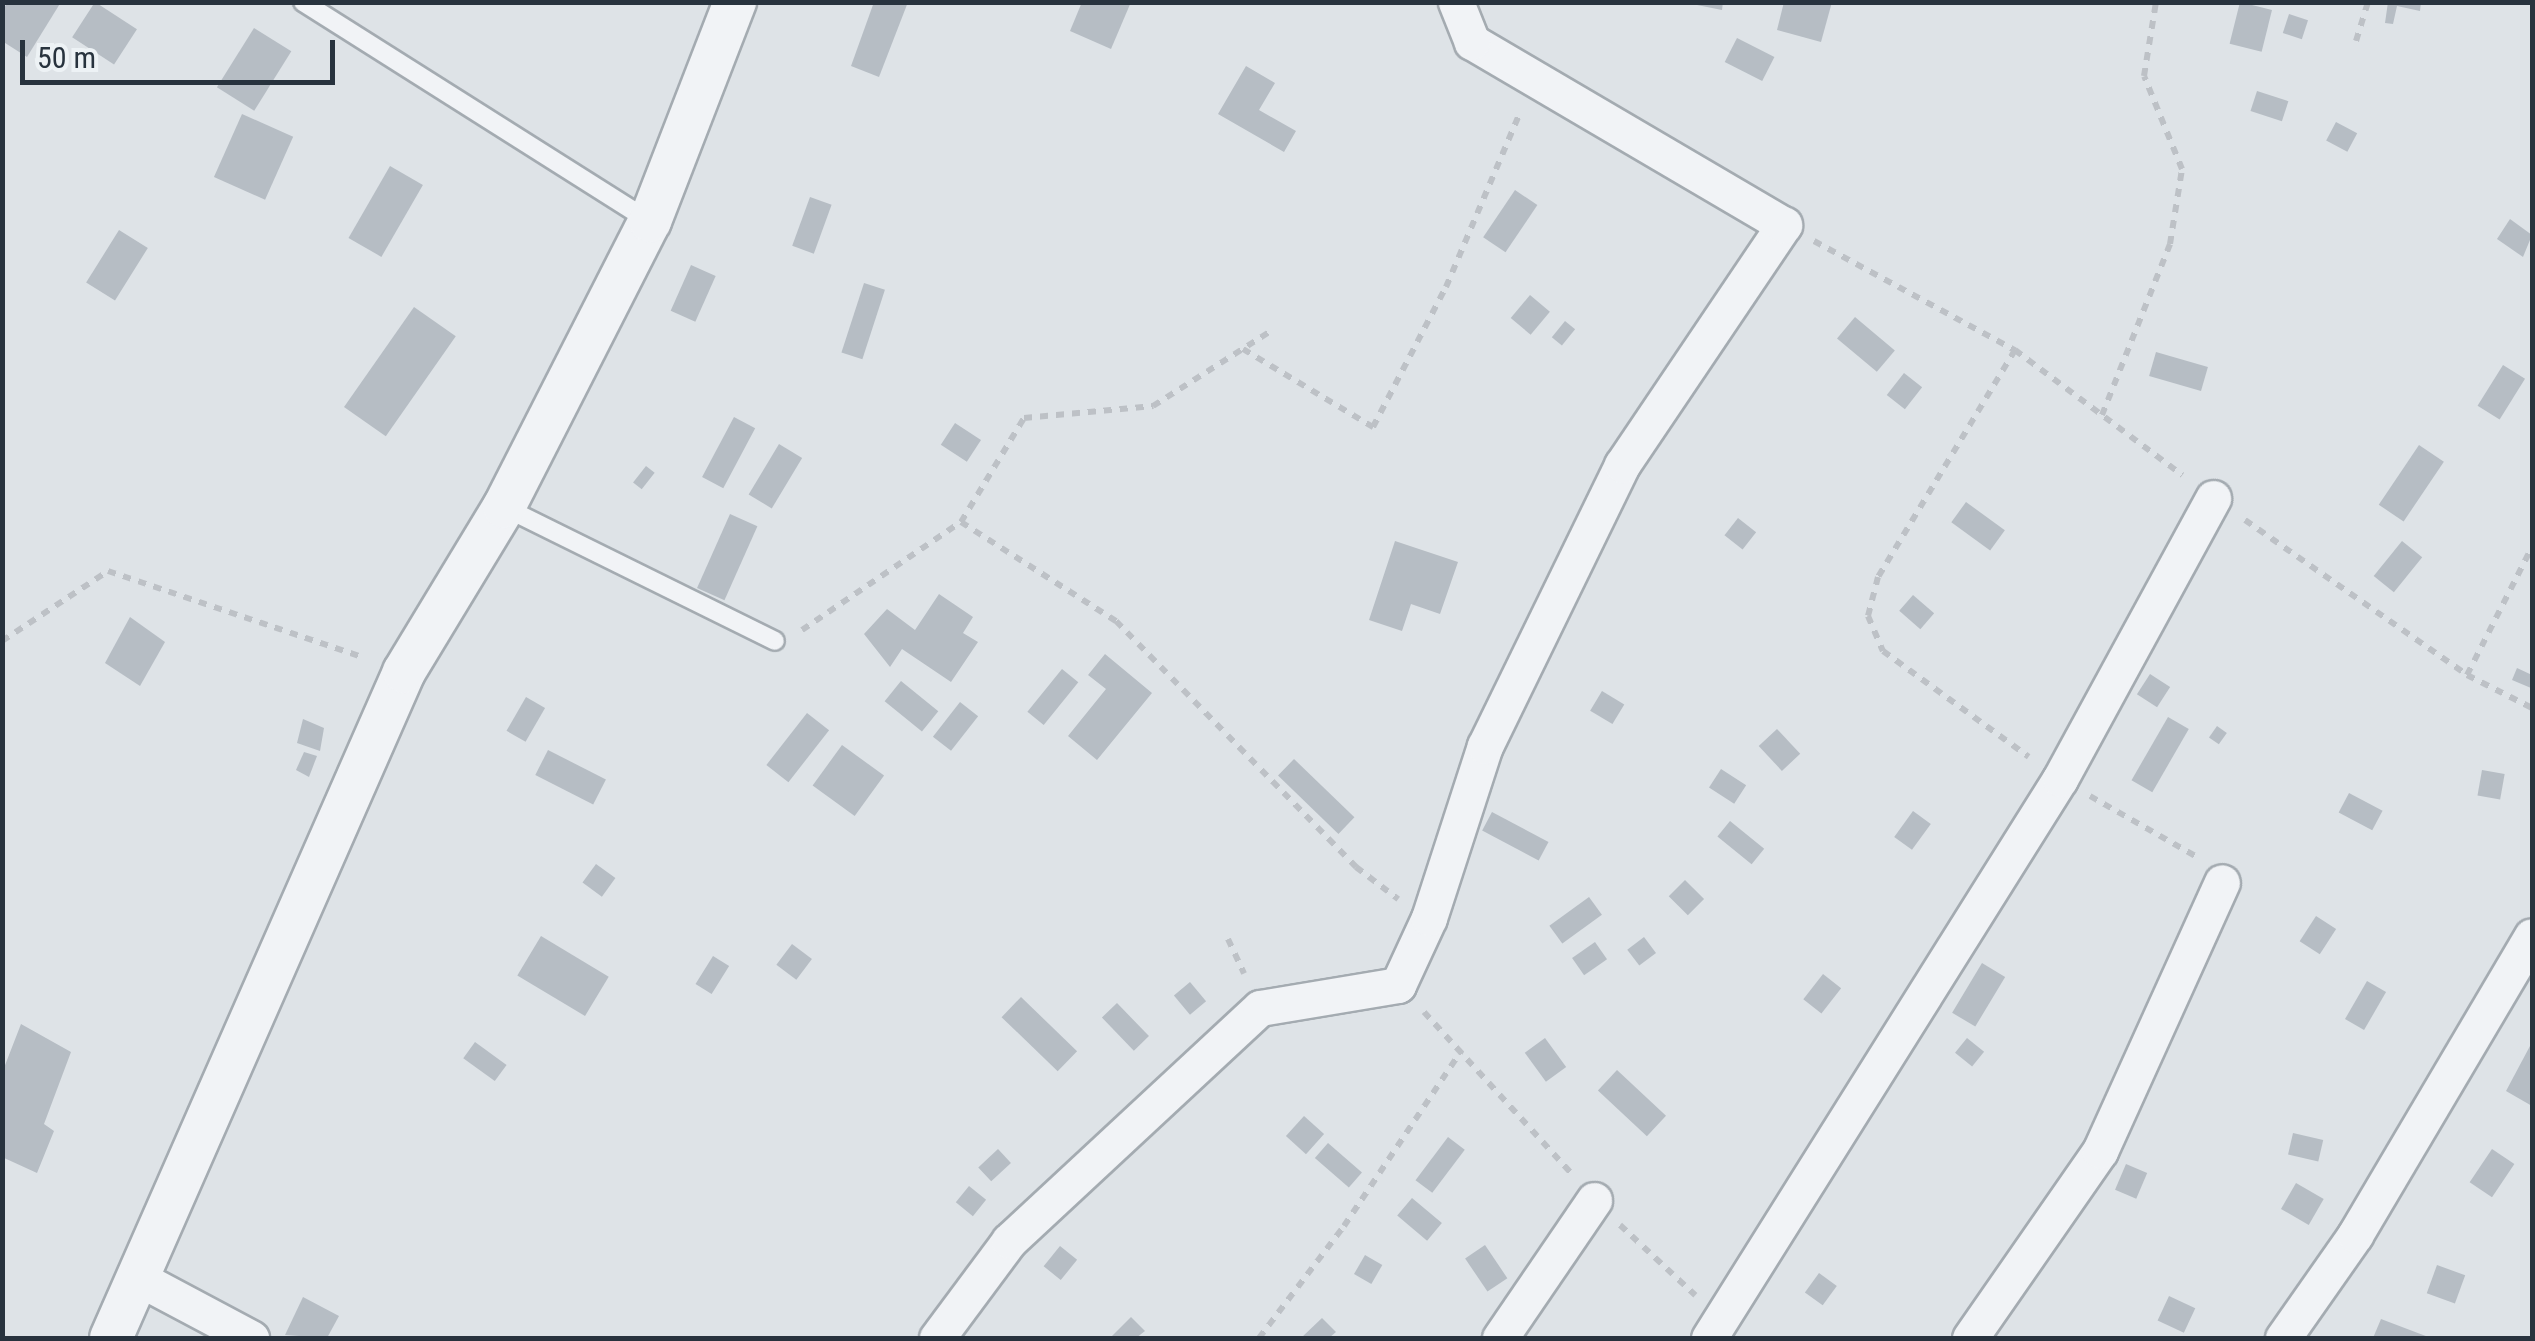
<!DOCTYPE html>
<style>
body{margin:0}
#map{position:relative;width:2535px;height:1341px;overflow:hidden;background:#dee3e7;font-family:"Roboto Condensed",sans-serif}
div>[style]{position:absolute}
.building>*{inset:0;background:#b6bdc4;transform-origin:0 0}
.path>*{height:6px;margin-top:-3px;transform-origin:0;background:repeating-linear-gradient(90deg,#bdc1c6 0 8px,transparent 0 16px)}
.roads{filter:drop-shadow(2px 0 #a4abb1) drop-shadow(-2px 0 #a4abb1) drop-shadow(0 2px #a4abb1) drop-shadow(0 -2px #a4abb1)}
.service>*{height:18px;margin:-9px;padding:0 9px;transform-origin:9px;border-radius:9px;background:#f1f3f6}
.minor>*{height:35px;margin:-17.5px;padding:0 17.5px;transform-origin:17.5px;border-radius:17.5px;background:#f1f3f6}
.tertiary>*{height:42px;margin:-21px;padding:0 21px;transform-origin:21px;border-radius:21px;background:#f1f3f6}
span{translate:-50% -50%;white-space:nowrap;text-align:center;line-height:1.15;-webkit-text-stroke:9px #edf2f5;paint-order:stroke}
.frame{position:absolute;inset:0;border:5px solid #28333e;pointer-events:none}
.scale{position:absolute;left:20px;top:40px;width:315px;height:45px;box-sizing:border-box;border:5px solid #28333e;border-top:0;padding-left:12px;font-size:30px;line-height:35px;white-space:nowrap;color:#28333e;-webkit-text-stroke:8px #edf2f5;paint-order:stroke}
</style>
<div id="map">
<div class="building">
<i style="clip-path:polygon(8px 2px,61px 2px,27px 57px,2px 41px,2px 11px)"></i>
<i style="left:95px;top:2px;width:50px;height:42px;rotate:33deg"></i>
<i style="clip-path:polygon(874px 2px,908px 2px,879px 77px,851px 66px)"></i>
<i style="clip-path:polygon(1082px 2px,1131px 2px,1111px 49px,1070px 31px)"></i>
<i style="clip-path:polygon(1682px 2px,1723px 2px,1722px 10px)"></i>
<i style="clip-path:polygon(1784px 2px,1832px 2px,1821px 42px,1777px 30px)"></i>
<i style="left:2240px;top:2px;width:33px;height:43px;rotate:14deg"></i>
<i style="clip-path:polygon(2388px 2px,2421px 2px,2420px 11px,2397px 6px,2393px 24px,2385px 23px)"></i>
<i style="left:2289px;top:14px;width:20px;height:20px;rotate:18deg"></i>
<i style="left:254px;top:28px;width:44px;height:70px;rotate:32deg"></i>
<i style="left:1737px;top:38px;width:42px;height:27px;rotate:27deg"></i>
<i style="clip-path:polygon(1246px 66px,1275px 83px,1259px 110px,1296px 131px,1284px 152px,1218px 114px)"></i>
<i style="left:2257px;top:91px;width:33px;height:21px;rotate:18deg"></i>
<i style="left:242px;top:114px;width:56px;height:69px;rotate:24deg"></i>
<i style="left:2336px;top:122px;width:24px;height:21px;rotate:28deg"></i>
<i style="left:390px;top:166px;width:38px;height:83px;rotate:30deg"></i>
<i style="left:1515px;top:190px;width:27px;height:57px;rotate:34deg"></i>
<i style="left:810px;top:197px;width:23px;height:52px;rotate:20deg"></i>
<i style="clip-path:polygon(2510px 219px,2532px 235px,2523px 257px,2497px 239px)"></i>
<i style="left:119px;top:230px;width:34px;height:62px;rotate:32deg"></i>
<i style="left:691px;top:265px;width:27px;height:50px;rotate:24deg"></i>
<i style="left:864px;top:283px;width:22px;height:73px;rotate:18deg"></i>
<i style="left:1530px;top:295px;width:26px;height:30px;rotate:40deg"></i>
<i style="left:414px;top:307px;width:51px;height:122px;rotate:35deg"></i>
<i style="left:1855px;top:317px;width:52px;height:28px;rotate:40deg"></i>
<i style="left:1565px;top:321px;width:13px;height:21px;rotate:39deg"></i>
<i style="left:2156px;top:352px;width:54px;height:25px;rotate:16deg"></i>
<i style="left:2503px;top:365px;width:26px;height:48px;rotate:32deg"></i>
<i style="left:1904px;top:373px;width:23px;height:28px;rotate:38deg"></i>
<i style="left:734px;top:417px;width:24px;height:68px;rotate:28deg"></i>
<i style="left:955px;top:423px;width:31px;height:26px;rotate:33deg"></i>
<i style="left:779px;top:444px;width:27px;height:59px;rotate:31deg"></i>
<i style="left:2419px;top:445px;width:30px;height:72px;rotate:34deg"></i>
<i style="left:646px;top:466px;width:11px;height:21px;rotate:38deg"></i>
<i style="left:1966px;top:502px;width:48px;height:25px;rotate:36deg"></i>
<i style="left:730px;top:514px;width:30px;height:81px;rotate:24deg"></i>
<i style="left:1738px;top:518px;width:23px;height:22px;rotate:38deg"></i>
<i style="clip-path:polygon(1395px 541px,1458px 562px,1440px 614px,1411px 604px,1402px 631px,1369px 620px)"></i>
<i style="left:2402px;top:541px;width:26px;height:45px;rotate:39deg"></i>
<i style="clip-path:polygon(939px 594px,973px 617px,963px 633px,978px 642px,951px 682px,902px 649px,890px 667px,864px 634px,887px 609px,915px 630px)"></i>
<i style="left:1913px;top:595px;width:28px;height:21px;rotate:41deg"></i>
<i style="clip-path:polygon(130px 617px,165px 642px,140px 686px,105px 663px)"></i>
<i style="clip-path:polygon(1105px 654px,1152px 693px,1097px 760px,1068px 736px,1106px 689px,1088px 675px)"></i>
<i style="clip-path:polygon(2517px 668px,2532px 675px,2531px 688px,2512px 680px)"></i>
<i style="left:1062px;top:669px;width:21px;height:55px;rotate:39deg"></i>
<i style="left:2150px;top:674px;width:24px;height:24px;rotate:33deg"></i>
<i style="left:901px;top:681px;width:48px;height:26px;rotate:39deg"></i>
<i style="left:1602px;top:691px;width:26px;height:23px;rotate:31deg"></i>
<i style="left:526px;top:697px;width:22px;height:39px;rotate:30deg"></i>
<i style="left:960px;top:702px;width:23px;height:44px;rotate:38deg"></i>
<i style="left:807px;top:713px;width:28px;height:66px;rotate:38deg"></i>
<i style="left:2168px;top:717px;width:24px;height:73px;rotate:30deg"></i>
<i style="clip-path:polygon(303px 719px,324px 728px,320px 751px,297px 743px)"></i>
<i style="left:2217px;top:726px;width:12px;height:14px;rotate:35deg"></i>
<i style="left:1777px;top:729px;width:34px;height:25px;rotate:47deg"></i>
<i style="left:842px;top:745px;width:52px;height:50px;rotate:36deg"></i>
<i style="left:548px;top:750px;width:65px;height:28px;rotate:27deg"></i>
<i style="clip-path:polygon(304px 752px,317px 756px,309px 777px,296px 770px)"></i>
<i style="left:1294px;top:759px;width:84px;height:23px;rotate:44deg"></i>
<i style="left:1721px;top:769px;width:30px;height:22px;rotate:33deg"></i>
<i style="left:2482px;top:770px;width:23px;height:26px;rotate:10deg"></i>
<i style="left:2349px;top:793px;width:38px;height:22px;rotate:28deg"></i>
<i style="left:1913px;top:811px;width:22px;height:32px;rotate:36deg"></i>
<i style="left:1492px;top:812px;width:64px;height:21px;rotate:28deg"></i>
<i style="left:1730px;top:821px;width:44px;height:20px;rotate:39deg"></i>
<i style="left:596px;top:864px;width:24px;height:23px;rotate:36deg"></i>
<i style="left:1685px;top:880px;width:27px;height:23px;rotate:45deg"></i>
<i style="left:1589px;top:897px;width:22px;height:49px;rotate:54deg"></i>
<i style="left:2316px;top:916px;width:24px;height:30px;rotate:33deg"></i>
<i style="left:541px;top:936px;width:79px;height:46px;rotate:31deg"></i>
<i style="left:1644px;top:937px;width:20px;height:21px;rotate:53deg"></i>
<i style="left:1595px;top:942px;width:21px;height:28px;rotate:55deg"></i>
<i style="left:792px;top:944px;width:25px;height:26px;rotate:37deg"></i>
<i style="left:713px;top:956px;width:19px;height:33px;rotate:32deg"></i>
<i style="left:1982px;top:963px;width:27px;height:58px;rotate:31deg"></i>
<i style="left:1823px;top:974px;width:23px;height:32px;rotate:38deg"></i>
<i style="left:2367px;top:981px;width:22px;height:44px;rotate:30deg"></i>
<i style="left:1190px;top:982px;width:25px;height:21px;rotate:50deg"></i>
<i style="left:1021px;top:997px;width:78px;height:28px;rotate:44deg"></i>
<i style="left:1117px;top:1003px;width:46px;height:21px;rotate:46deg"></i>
<i style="clip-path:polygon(21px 1024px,71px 1052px,44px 1124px,54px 1131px,37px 1173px,2px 1157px,2px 1073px)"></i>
<i style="left:1545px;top:1038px;width:36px;height:25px;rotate:54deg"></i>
<i style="left:1967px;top:1038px;width:22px;height:19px;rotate:39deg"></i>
<i style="left:475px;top:1042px;width:39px;height:20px;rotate:36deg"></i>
<i style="clip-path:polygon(2530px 1046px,2532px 1048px,2532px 1106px,2506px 1091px)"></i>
<i style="left:1617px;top:1070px;width:67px;height:28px;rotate:43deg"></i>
<i style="left:1304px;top:1116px;width:27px;height:27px;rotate:42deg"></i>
<i style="left:2293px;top:1133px;width:31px;height:22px;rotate:13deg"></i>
<i style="left:1448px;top:1137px;width:21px;height:54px;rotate:37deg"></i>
<i style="left:1328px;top:1143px;width:45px;height:20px;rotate:41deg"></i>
<i style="left:998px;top:1149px;width:19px;height:27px;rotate:47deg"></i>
<i style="left:2492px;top:1149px;width:27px;height:40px;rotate:34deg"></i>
<i style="left:2126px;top:1164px;width:23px;height:28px;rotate:23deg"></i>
<i style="left:2296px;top:1183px;width:32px;height:30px;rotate:30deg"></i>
<i style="left:969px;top:1186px;width:22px;height:21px;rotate:39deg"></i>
<i style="left:1412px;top:1198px;width:39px;height:23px;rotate:40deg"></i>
<i style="left:1485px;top:1245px;width:40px;height:24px;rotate:56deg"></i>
<i style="left:1060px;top:1246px;width:22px;height:26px;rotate:39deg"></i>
<i style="left:1365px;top:1255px;width:20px;height:22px;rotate:30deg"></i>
<i style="left:2437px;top:1265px;width:30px;height:30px;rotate:20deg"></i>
<i style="left:1819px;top:1273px;width:22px;height:24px;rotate:36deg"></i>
<i style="left:2169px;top:1296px;width:29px;height:27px;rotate:25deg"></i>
<i style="clip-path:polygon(303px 1297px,339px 1316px,327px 1338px,285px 1335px)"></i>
<i style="clip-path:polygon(1131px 1317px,1145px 1331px,1136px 1338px,1115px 1338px,1112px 1336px)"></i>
<i style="clip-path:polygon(1322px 1318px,1336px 1332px,1329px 1338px,1301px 1338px)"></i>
<i style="clip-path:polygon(2381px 1319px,2431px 1338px,2373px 1338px)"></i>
</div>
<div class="path">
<i style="left:2356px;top:41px;width:41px;rotate:-72.9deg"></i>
<i style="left:1814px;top:241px;width:229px;rotate:28.5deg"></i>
<i style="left:2015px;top:350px;width:209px;rotate:36.8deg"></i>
<i style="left:1243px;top:349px;width:152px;rotate:31deg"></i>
<i style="left:1373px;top:427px;width:158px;rotate:-62.5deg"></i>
<i style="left:1446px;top:287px;width:189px;rotate:-67deg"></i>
<i style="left:2015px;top:350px;width:265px;rotate:121.1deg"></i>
<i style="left:1878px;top:577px;width:40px;rotate:104.4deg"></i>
<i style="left:1868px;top:616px;width:38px;rotate:67deg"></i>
<i style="left:1883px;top:651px;width:180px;rotate:36deg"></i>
<i style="left:2102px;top:415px;width:184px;rotate:-68.3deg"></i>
<i style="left:2170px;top:244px;width:76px;rotate:-80.9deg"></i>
<i style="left:2182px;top:169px;width:100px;rotate:-112.2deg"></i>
<i style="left:2144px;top:76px;width:75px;rotate:-80.8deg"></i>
<i style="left:2245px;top:520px;width:271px;rotate:34.9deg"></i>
<i style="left:2467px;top:675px;width:73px;rotate:26.9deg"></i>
<i style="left:961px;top:522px;width:122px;rotate:-58.8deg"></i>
<i style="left:1024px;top:418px;width:130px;rotate:-5.3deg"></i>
<i style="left:1153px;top:406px;width:143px;rotate:-32.5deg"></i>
<i style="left:802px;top:630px;width:192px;rotate:-34.2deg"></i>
<i style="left:961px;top:522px;width:184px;rotate:32.6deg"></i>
<i style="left:1116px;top:621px;width:344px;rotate:45.7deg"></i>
<i style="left:1356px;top:867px;width:53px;rotate:37.3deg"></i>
<i style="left:2px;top:641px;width:127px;rotate:-33.4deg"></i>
<i style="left:108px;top:571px;width:271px;rotate:18.7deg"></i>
<i style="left:2467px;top:675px;width:144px;rotate:-63.1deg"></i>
<i style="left:2090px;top:796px;width:123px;rotate:29.7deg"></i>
<i style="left:1228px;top:939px;width:38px;rotate:65deg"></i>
<i style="left:1424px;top:1012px;width:217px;rotate:47.6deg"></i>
<i style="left:1620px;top:1225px;width:103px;rotate:43deg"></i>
<i style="left:1259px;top:1338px;width:141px;rotate:-52.8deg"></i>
<i style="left:1344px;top:1226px;width:211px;rotate:-56.2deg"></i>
</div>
<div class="roads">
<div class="service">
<i style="left:303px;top:2px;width:409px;rotate:32.3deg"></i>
<i style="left:504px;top:507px;width:302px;rotate:26.3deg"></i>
</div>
<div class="minor">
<i style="left:140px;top:1279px;width:126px;rotate:28deg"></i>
<i style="left:937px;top:1338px;width:121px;rotate:-53.4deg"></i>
<i style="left:1009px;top:1241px;width:342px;rotate:-42.9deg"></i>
<i style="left:1260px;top:1008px;width:140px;rotate:-9.5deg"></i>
<i style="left:1398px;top:985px;width:74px;rotate:-65.2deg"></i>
<i style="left:1429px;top:918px;width:181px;rotate:-72deg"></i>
<i style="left:1485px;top:746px;width:313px;rotate:-64deg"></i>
<i style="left:1622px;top:465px;width:290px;rotate:-56deg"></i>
<i style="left:1784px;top:225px;width:362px;rotate:-149.6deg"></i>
<i style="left:1472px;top:42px;width:43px;rotate:-111.8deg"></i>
<i style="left:1500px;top:1338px;width:167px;rotate:-55.7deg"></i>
<i style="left:1709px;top:1338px;width:660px;rotate:-57.88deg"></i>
<i style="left:2060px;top:779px;width:320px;rotate:-61.4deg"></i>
<i style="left:1970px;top:1338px;width:228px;rotate:-55.2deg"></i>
<i style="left:2100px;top:1151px;width:295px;rotate:-65.6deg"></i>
<i style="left:2283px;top:1338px;width:126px;rotate:-55deg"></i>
<i style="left:2355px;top:1235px;width:347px;rotate:-59.4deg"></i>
</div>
<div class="tertiary">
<i style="left:111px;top:1338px;width:728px;rotate:-66.25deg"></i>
<i style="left:404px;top:672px;width:193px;rotate:-58.8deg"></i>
<i style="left:504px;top:507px;width:321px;rotate:-63deg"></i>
<i style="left:650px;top:221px;width:235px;rotate:-68.8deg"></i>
</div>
</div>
<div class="frame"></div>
<div class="scale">50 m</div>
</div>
